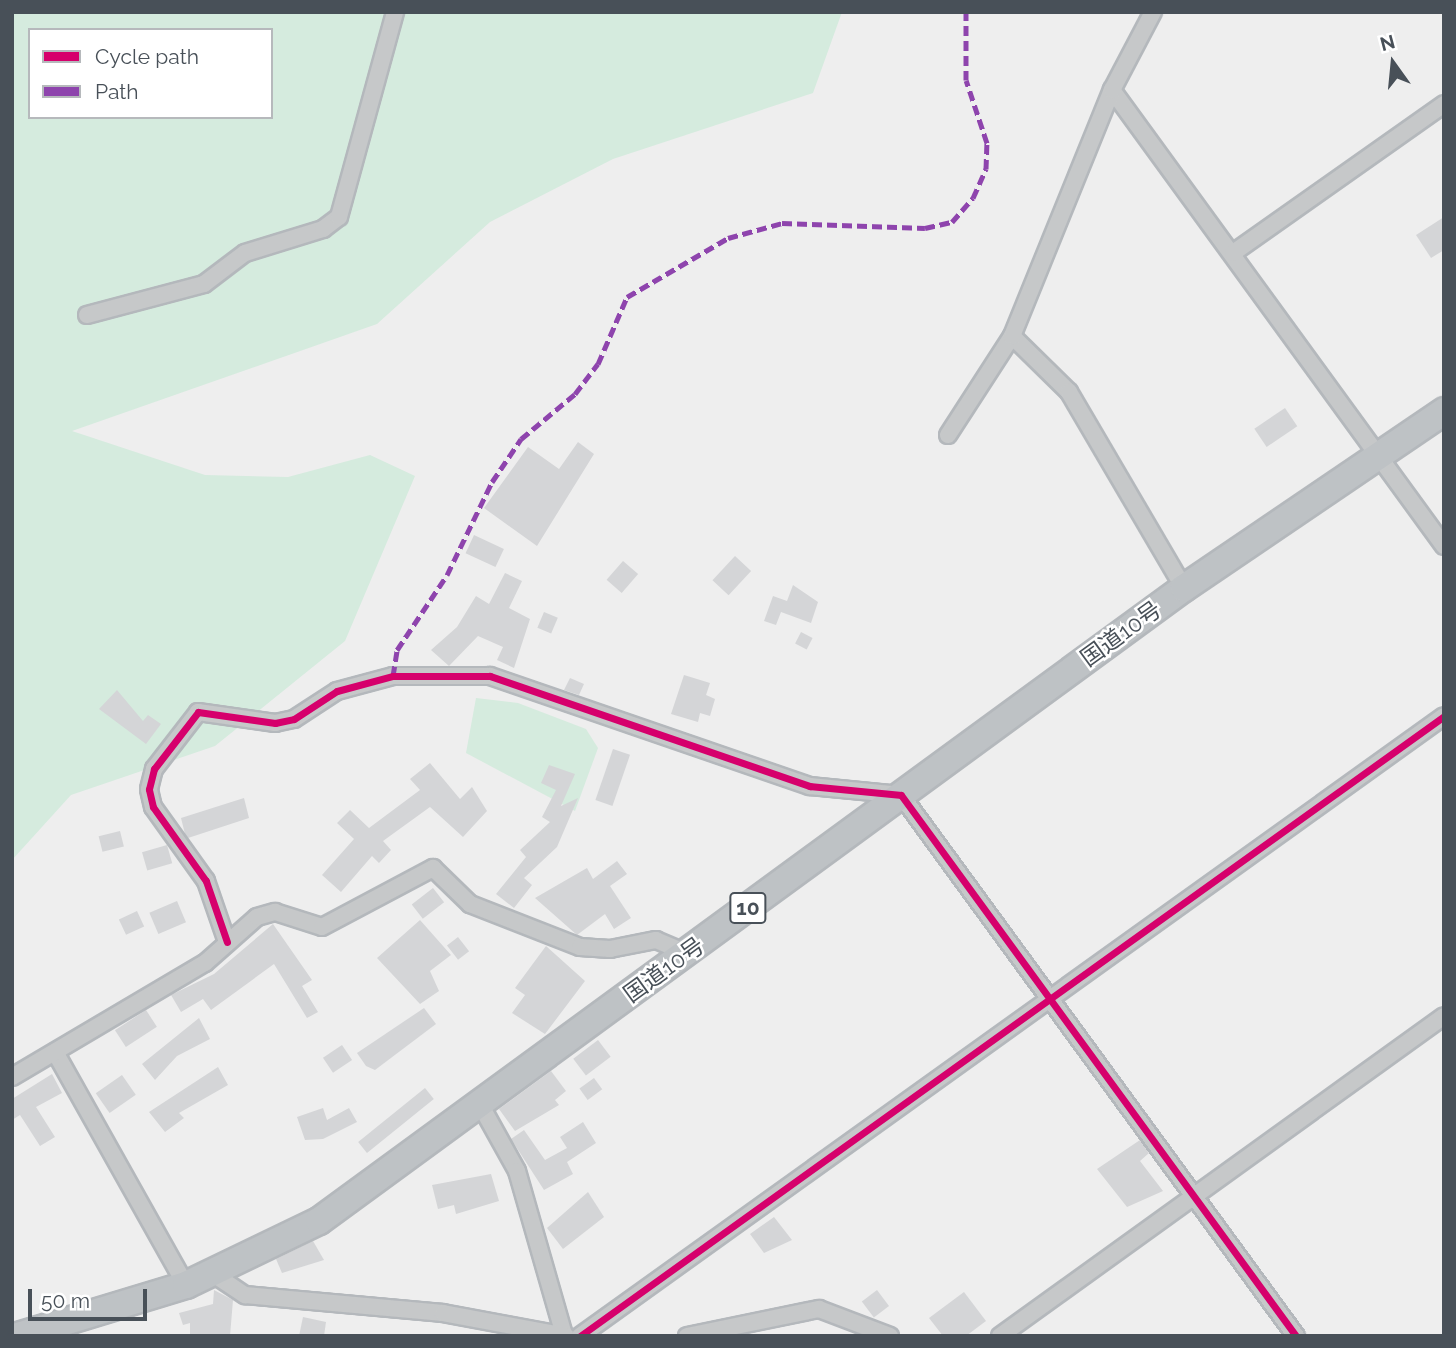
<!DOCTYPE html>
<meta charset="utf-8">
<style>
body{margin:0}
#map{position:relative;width:1456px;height:1348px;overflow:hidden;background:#eee;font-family:Raleway,"Noto Sans JP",sans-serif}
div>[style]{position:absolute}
.green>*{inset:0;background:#d5ebde}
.building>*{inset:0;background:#d4d5d7;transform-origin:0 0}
.roads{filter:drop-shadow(2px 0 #b4b8bc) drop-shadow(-2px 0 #b4b8bc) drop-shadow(0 2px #b4b8bc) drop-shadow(0 -2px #b4b8bc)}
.minor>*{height:16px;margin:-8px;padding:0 8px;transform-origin:8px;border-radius:8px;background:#c6c8c9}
.trunk>*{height:26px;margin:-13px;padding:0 13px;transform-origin:13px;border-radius:13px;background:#bec2c5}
.quiet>*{height:5px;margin-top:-2.5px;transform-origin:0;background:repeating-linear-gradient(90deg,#8e44ad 0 10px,transparent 0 15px)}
.cycleway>*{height:7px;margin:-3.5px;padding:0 3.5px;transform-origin:3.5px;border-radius:3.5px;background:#d6006c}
span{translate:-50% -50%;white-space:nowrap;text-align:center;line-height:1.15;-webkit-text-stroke:5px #fff;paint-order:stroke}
.shield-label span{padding:2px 5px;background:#fff;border:2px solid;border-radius:5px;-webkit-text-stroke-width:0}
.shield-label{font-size:21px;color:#485058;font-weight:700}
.street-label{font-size:23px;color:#485058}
.frame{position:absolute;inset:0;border:14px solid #485058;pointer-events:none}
.legend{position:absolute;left:28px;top:28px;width:245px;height:91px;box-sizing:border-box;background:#fff;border:2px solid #b6b9bc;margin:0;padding:9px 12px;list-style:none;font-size:21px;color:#485058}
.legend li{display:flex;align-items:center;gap:14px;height:35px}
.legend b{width:35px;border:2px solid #b6b9bc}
.north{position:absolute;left:1358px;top:28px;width:70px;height:70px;-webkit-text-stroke:5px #fff;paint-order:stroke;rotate:345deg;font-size:19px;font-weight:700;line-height:28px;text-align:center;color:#485058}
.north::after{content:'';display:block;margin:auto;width:24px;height:32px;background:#485058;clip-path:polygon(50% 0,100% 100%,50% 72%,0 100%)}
.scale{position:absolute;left:28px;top:1289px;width:119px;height:32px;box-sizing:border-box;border:4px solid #485058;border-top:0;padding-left:9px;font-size:21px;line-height:24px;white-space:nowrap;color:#485058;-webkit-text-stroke:5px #fff;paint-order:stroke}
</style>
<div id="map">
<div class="green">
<i style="clip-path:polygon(evenodd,12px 12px,842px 12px,813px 93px,613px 159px,490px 222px,377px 324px,72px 431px,205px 475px,288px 477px,370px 455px,415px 476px,345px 641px,215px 746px,71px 795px,12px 860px,12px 12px,30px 30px,271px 30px,271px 117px,30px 117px,30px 30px)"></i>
<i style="clip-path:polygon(476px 698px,518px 703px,586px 729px,598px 748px,575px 811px,466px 753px)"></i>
</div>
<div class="building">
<i style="clip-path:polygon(1444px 217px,1444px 250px,1431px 258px,1416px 235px)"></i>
<i style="left:1285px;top:408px;width:22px;height:37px;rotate:56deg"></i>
<i style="clip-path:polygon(578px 442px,594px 454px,537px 546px,484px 508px,528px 447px,559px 469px)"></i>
<i style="left:474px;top:535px;width:33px;height:20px;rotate:25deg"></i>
<i style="left:735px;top:556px;width:22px;height:33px;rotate:43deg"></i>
<i style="left:623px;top:561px;width:20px;height:25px;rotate:41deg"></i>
<i style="clip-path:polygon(505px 573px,522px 581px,509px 608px,530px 619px,514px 668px,497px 660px,503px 647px,478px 636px,449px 666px,431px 650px,457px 627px,476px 596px,489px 604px)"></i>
<i style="clip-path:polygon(793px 585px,818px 602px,811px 623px,781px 612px,776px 625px,764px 621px,773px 596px,787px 601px)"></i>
<i style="left:544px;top:612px;width:15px;height:17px;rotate:23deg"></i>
<i style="left:801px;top:632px;width:13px;height:13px;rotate:27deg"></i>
<i style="clip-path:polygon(684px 675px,710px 683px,706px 695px,715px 699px,710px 716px,700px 713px,698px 722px,671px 714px)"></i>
<i style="clip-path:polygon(570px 678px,584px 684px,579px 695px,564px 690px)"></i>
<i style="clip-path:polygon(117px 690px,143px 721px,148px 715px,161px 724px,146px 744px,99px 709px)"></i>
<i style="left:613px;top:749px;width:18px;height:54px;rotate:19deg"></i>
<i style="clip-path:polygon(430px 763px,460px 799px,472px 787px,487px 811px,463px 837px,430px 807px,383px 841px,391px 850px,379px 863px,372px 856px,341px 892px,322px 875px,354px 839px,337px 823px,350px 810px,369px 828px,420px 790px,410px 779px)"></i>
<i style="clip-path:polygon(549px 765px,575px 774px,561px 806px,578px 798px,557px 847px,524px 878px,532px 885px,514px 908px,496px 894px,526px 857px,520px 850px,550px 822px,542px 817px,556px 790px,541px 783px)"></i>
<i style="clip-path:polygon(244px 798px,249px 818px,188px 838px,185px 834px,181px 818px)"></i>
<i style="left:120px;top:831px;width:16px;height:22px;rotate:76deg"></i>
<i style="left:167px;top:845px;width:19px;height:26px;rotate:74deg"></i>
<i style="clip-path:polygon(617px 861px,627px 874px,610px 886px,631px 918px,614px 929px,605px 914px,577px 935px,535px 898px,587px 868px,593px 879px)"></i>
<i style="left:433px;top:888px;width:18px;height:27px;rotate:52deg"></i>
<i style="left:177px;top:901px;width:23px;height:30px;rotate:67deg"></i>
<i style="left:137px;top:911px;width:17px;height:20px;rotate:65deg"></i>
<i style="clip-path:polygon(420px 920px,451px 955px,430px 971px,439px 991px,420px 1004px,377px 958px)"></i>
<i style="clip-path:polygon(273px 924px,312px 980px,302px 986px,318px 1012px,307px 1018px,274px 964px,211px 1010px,203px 999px,181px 1012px,171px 995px,214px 974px)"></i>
<i style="left:458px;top:937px;width:18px;height:14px;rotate:52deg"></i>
<i style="clip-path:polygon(546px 946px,585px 981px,545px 1034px,512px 1013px,525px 995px,515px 988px)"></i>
<i style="clip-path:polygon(424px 1008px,436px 1024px,375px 1070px,366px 1066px,357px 1053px)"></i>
<i style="left:146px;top:1010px;width:20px;height:37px;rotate:57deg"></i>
<i style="clip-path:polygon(199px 1018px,210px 1039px,177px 1056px,155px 1080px,142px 1064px)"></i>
<i style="left:598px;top:1040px;width:21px;height:31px;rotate:53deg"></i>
<i style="left:342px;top:1045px;width:18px;height:23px;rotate:56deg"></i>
<i style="clip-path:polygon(218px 1067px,228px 1085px,179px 1113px,184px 1118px,165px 1132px,149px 1112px)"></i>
<i style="clip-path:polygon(551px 1071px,566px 1091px,555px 1100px,559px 1105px,515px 1131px,499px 1109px)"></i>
<i style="clip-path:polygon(52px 1074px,62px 1093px,36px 1107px,55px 1137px,40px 1146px,20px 1115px,12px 1120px,12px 1099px)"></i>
<i style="left:122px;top:1075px;width:24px;height:32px;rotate:55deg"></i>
<i style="left:594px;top:1078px;width:14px;height:18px;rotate:54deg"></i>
<i style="left:425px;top:1088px;width:14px;height:86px;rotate:51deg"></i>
<i style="clip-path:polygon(323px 1108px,327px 1120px,349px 1108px,357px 1122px,323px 1139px,305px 1140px,297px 1117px)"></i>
<i style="clip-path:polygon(583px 1122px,596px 1143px,567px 1162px,573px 1174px,544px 1190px,511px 1139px,524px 1130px,545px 1160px,567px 1148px,560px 1137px)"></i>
<i style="clip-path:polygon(1140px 1140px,1149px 1153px,1140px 1161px,1163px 1191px,1127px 1207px,1097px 1169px)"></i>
<i style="clip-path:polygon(491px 1174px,499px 1201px,456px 1214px,454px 1205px,438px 1209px,432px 1185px)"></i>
<i style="clip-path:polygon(588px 1192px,604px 1217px,563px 1249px,547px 1228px)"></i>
<i style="clip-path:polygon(774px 1217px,792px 1240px,764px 1253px,750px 1234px)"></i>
<i style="clip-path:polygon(313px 1241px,324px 1260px,282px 1273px,276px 1259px)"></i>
<i style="clip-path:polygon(214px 1290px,233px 1300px,230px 1336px,190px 1336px,190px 1323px,183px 1325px,179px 1313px,213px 1304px)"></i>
<i style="left:877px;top:1290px;width:20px;height:19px;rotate:53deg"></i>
<i style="clip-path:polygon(964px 1292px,986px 1321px,966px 1336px,943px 1336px,929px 1318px)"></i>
<i style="clip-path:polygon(303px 1317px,326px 1322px,324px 1336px,299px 1336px)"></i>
</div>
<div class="roads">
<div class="minor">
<i style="left:1112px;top:90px;width:564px;rotate:53.94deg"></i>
<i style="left:1233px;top:253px;width:258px;rotate:-35.2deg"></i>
<i style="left:87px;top:315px;width:121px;rotate:-14.8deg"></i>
<i style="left:204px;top:284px;width:51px;rotate:-37.1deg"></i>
<i style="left:245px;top:253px;width:82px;rotate:-17.1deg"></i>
<i style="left:323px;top:229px;width:20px;rotate:-37deg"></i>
<i style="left:339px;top:217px;width:213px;rotate:-74.7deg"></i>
<i style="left:1012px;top:336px;width:80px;rotate:44.5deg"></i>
<i style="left:1069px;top:392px;width:227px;rotate:59.6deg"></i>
<i style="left:948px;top:435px;width:118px;rotate:-57.1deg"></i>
<i style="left:1012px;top:336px;width:266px;rotate:-67.9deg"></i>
<i style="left:1112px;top:90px;width:88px;rotate:-62.3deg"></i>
<i style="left:227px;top:942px;width:65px;rotate:-109deg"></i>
<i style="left:206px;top:881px;width:91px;rotate:-125.6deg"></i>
<i style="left:153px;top:807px;width:18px;rotate:-103deg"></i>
<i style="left:149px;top:789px;width:21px;rotate:-76deg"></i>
<i style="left:154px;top:769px;width:72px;rotate:-52.3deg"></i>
<i style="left:198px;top:712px;width:78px;rotate:8.1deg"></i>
<i style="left:275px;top:723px;width:19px;rotate:-12deg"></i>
<i style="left:294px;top:719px;width:51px;rotate:-33.1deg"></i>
<i style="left:337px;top:691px;width:58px;rotate:-15deg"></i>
<i style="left:393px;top:676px;width:97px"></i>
<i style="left:490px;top:676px;width:338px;rotate:19deg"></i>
<i style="left:810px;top:786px;width:91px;rotate:5.6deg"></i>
<i style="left:901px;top:795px;width:670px;rotate:53.87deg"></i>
<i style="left:55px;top:1052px;width:267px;rotate:60.7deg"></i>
<i style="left:12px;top:1077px;width:224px;rotate:-30.6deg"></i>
<i style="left:205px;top:963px;width:69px;rotate:-41.5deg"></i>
<i style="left:257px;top:917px;width:19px;rotate:-16deg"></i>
<i style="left:275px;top:912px;width:49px;rotate:17.7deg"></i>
<i style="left:322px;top:927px;width:126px;rotate:-28deg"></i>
<i style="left:433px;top:868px;width:52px;rotate:44.2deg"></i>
<i style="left:470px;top:904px;width:118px;rotate:21.4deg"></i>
<i style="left:580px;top:947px;width:30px;rotate:4deg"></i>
<i style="left:610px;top:949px;width:47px;rotate:-11.1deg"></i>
<i style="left:656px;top:940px;width:34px;rotate:23deg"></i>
<i style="left:481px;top:1106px;width:74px;rotate:61deg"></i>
<i style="left:517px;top:1171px;width:171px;rotate:74deg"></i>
<i style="left:212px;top:1273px;width:40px;rotate:34deg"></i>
<i style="left:245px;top:1295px;width:199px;rotate:5.2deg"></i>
<i style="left:443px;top:1313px;width:125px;rotate:10.6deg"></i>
<i style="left:580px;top:1336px;width:1063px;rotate:-35.66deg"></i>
<i style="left:687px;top:1336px;width:135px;rotate:-11.6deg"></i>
<i style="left:819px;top:1309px;width:76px;rotate:20.8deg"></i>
<i style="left:1000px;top:1336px;width:547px;rotate:-35.78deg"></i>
</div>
<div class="trunk">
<i style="left:18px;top:1336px;width:176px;rotate:-16.9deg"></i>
<i style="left:186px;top:1285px;width:148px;rotate:-25.7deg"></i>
<i style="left:319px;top:1221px;width:1072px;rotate:-36.2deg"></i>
<i style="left:1184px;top:588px;width:315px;rotate:-34.2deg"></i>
</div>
</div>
<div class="quiet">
<i style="left:393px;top:676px;width:26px;rotate:-81deg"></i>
<i style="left:397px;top:650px;width:90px;rotate:-56.3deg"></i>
<i style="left:447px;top:575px;width:103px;rotate:-64.2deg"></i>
<i style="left:492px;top:482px;width:52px;rotate:-56deg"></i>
<i style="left:521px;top:439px;width:70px;rotate:-39.8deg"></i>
<i style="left:575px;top:394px;width:38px;rotate:-53deg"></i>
<i style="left:598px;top:364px;width:73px;rotate:-66.6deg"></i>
<i style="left:627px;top:297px;width:117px;rotate:-30.3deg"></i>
<i style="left:728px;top:238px;width:56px;rotate:-15.5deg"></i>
<i style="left:782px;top:223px;width:143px;rotate:2deg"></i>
<i style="left:925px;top:228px;width:28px;rotate:-13deg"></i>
<i style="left:952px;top:222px;width:32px;rotate:-49deg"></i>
<i style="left:973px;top:198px;width:32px;rotate:-66deg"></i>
<i style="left:986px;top:169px;width:26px;rotate:-88deg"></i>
<i style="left:987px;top:143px;width:66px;rotate:-108.4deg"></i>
<i style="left:966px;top:80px;width:68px;rotate:-90deg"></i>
</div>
<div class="cycleway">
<i style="left:227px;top:942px;width:65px;rotate:-109deg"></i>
<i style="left:206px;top:881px;width:91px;rotate:-125.6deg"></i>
<i style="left:153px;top:807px;width:18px;rotate:-103deg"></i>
<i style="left:149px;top:789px;width:21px;rotate:-76deg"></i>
<i style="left:154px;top:769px;width:72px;rotate:-52.3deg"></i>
<i style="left:198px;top:712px;width:78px;rotate:8.1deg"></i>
<i style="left:275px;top:723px;width:19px;rotate:-12deg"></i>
<i style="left:294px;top:719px;width:51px;rotate:-33.1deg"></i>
<i style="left:337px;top:691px;width:58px;rotate:-15deg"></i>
<i style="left:393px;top:676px;width:97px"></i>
<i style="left:490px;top:676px;width:338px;rotate:19deg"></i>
<i style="left:810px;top:786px;width:91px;rotate:5.6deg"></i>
<i style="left:901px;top:795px;width:670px;rotate:53.87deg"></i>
<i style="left:580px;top:1336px;width:1063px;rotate:-35.66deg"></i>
</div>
<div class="shield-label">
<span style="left:748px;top:908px">10</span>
</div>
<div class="street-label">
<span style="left:1121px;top:634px;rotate:-36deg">国道10号</span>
<span style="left:664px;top:970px;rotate:-36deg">国道10号</span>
</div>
<div class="frame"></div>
<ul class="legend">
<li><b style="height:9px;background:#d6006c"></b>Cycle path</li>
<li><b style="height:9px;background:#8e44ad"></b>Path</li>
</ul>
<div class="north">N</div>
<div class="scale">50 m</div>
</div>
